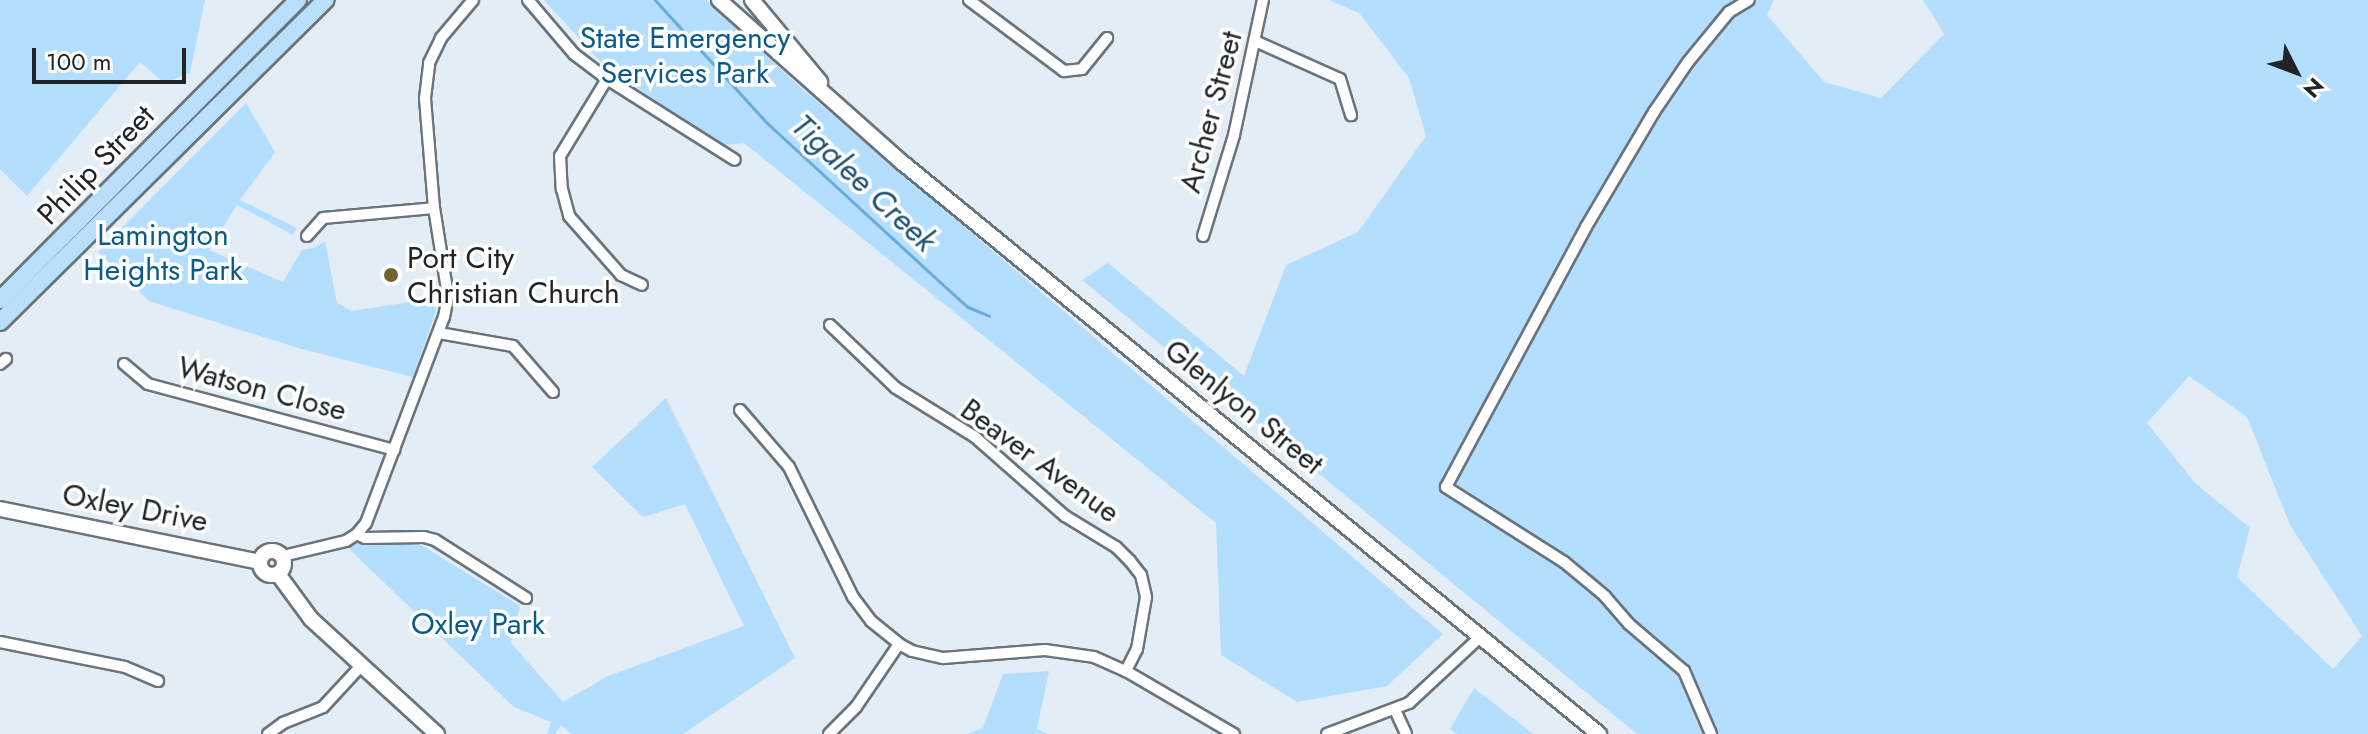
<!DOCTYPE html>
<style>
body{margin:0}
#map{position:relative;width:2368px;height:734px;overflow:hidden;background:#e3edf5;font-family:Jost,sans-serif}
div>[style]{position:absolute}
.green>*{inset:0;background:#b3deff}
.stream>*{height:3px;margin:-1.5px;padding:0 1.5px;transform-origin:1.5px;border-radius:1.5px;background:#69abda}
.roads{filter:drop-shadow(2px 0 #6b747b) drop-shadow(-2px 0 #6b747b) drop-shadow(0 2px #6b747b) drop-shadow(0 -2px #6b747b)}
.street>*{height:10px;margin:-5px;padding:0 5px;transform-origin:5px;border-radius:5px;background:#fff}
.secondary>*{height:14px;margin:-7px;padding:0 7px;transform-origin:7px;border-radius:7px;background:#fff}
.secondary>.ring{margin:-7px;padding:0;box-sizing:content-box;background:none;border:14px solid #fff;border-radius:50%}
.primary>*{height:16px;margin:-8px;padding:0 8px;transform-origin:8px;border-radius:8px;background:#b9dffb}
.dots>*{width:22px;height:22px;translate:-50% -50%;box-sizing:border-box;border:4px solid #fff;border-radius:50%}
span{translate:-50% -50%;white-space:nowrap;text-align:center;line-height:1.15;-webkit-text-stroke:7px #fff;paint-order:stroke}
.park-label{font-size:30px;color:#0a5b89}
.street-label{font-size:30px;color:#202427}
.poi-label{font-size:30px;color:#202427}
.left{translate:0 -50%;text-align:left}
.water-label{font-size:32px;color:#225374;font-style:italic}
.north{position:absolute;left:2256px;top:32px;width:80px;height:80px;-webkit-text-stroke:6px #fff;paint-order:stroke;rotate:132deg;font-size:22px;font-weight:700;line-height:32px;text-align:center;color:#202427}
.north::after{content:'';display:block;margin:auto;width:28px;height:36px;background:#202427;clip-path:polygon(50% 0,100% 100%,50% 72%,0 100%)}
.scale{position:absolute;left:32px;top:48px;width:154px;height:36px;box-sizing:border-box;border:4px solid #202427;border-top:0;padding-left:10px;font-size:24px;line-height:28px;white-space:nowrap;color:#202427;-webkit-text-stroke:6px #fff;paint-order:stroke}
</style>
<div id="map">
<div class="green">
<i style="clip-path:polygon(0 0,205px 0,190px 73px,164px 83px,140px 62px,27px 196px,0 169px)"></i>
<i style="clip-path:polygon(544px 0,707px 0,800px 87px,1443px 634px,1387px 686px,1297px 702px,1221px 655px,1216px 523px,744px 143px,725px 145px,714px 142px,601px 62px)"></i>
<i style="clip-path:polygon(evenodd,1329px 0,1774px 0,1767px 15px,1824px 82px,1881px 98px,1944px 34px,1923px 0,2368px 0,2368px 734px,1637px 734px,1082px 280px,1108px 263px,1244px 376px,1286px 265px,1358px 232px,1426px 136px,1409px 78px,1359px 13px,1329px 0,2189px 376px,2247px 417px,2290px 525px,2362px 636px,2333px 669px,2237px 577px,2250px 528px,2196px 484px,2147px 423px,2189px 376px)"></i>
<i style="clip-path:polygon(246px 103px,275px 152px,240px 200px,297px 228px,293px 235px,237px 205px,209px 250px,283px 282px,302px 250px,314px 248px,325px 241px,337px 303px,352px 311px,435px 298px,436px 312px,413px 377px,298px 348px,149px 301px,98px 252px)"></i>
<i style="clip-path:polygon(666px 398px,795px 658px,683px 734px,571px 734px,561px 725px,555px 734px,547px 734px,551px 722px,514px 707px,348px 548px,362px 541px,410px 538px,520px 606px,511px 643px,563px 702px,608px 676px,744px 626px,685px 504px,643px 517px,592px 467px)"></i>
<i style="clip-path:polygon(1049px 671px,1037px 729px,1048px 734px,968px 734px,983px 728px,1003px 674px)"></i>
<i style="clip-path:polygon(1474px 688px,1533px 734px,1457px 734px,1450px 729px)"></i>
</div>
<div class="stream">
<i style="left:655px;top:0;width:166px;rotate:47.7deg"></i>
<i style="left:767px;top:123px;width:236px;rotate:42.6deg"></i>
<i style="left:941px;top:283px;width:36px;rotate:42deg"></i>
<i style="left:968px;top:307px;width:23px;rotate:23deg"></i>
</div>
<div class="roads">
<div class="street">
<i style="left:528px;top:0;width:71px;rotate:49.6deg"></i>
<i style="left:574px;top:54px;width:41px;rotate:37.1deg"></i>
<i style="left:607px;top:79px;width:151px;rotate:32.3deg"></i>
<i style="left:969px;top:0;width:119px;rotate:36.8deg"></i>
<i style="left:1064px;top:71px;width:18px;rotate:-6deg"></i>
<i style="left:1082px;top:69px;width:40px;rotate:-51deg"></i>
<i style="left:1255px;top:41px;width:93px;rotate:24.1deg"></i>
<i style="left:1340px;top:79px;width:38px;rotate:73deg"></i>
<i style="left:607px;top:79px;width:90px;rotate:121.4deg"></i>
<i style="left:560px;top:156px;width:33px;rotate:87deg"></i>
<i style="left:562px;top:189px;width:28px;rotate:75deg"></i>
<i style="left:569px;top:216px;width:79px;rotate:48.6deg"></i>
<i style="left:621px;top:275px;width:23px;rotate:25deg"></i>
<i style="left:307px;top:236px;width:24px;rotate:-48deg"></i>
<i style="left:323px;top:218px;width:111px;rotate:-5.1deg"></i>
<i style="left:1203px;top:236px;width:106px;rotate:-72.9deg"></i>
<i style="left:1234px;top:135px;width:138px;rotate:-77.9deg"></i>
<i style="left:830px;top:325px;width:91px;rotate:43.7deg"></i>
<i style="left:896px;top:388px;width:93px;rotate:31.8deg"></i>
<i style="left:975px;top:437px;width:120px;rotate:41.3deg"></i>
<i style="left:1065px;top:516px;width:60px;rotate:31.3deg"></i>
<i style="left:1116px;top:547px;width:20px;rotate:45deg"></i>
<i style="left:1130px;top:561px;width:18px;rotate:52deg"></i>
<i style="left:1141px;top:575px;width:23px;rotate:77deg"></i>
<i style="left:1146px;top:597px;width:53px;rotate:99.8deg"></i>
<i style="left:1137px;top:649px;width:25px;rotate:117deg"></i>
<i style="left:439px;top:333px;width:75px;rotate:10deg"></i>
<i style="left:513px;top:346px;width:61px;rotate:49deg"></i>
<i style="left:0;top:364px;width:8px;rotate:-40deg"></i>
<i style="left:124px;top:364px;width:31px;rotate:40deg"></i>
<i style="left:148px;top:384px;width:255px;rotate:15deg"></i>
<i style="left:740px;top:410px;width:75px;rotate:49.3deg"></i>
<i style="left:789px;top:467px;width:145px;rotate:63.8deg"></i>
<i style="left:853px;top:597px;width:30px;rotate:53deg"></i>
<i style="left:871px;top:621px;width:36px;rotate:39deg"></i>
<i style="left:899px;top:644px;width:15px;rotate:28deg"></i>
<i style="left:912px;top:651px;width:32px;rotate:13deg"></i>
<i style="left:943px;top:658px;width:102px;rotate:-4.5deg"></i>
<i style="left:1045px;top:650px;width:49px;rotate:8.1deg"></i>
<i style="left:1094px;top:657px;width:35px;rotate:24deg"></i>
<i style="left:1126px;top:671px;width:125px;rotate:30.3deg"></i>
<i style="left:357px;top:534px;width:9px;rotate:27deg"></i>
<i style="left:365px;top:538px;width:59px;rotate:-1deg"></i>
<i style="left:424px;top:537px;width:11px;rotate:15deg"></i>
<i style="left:435px;top:540px;width:108px;rotate:32.5deg"></i>
<i style="left:283px;top:556px;width:65px;rotate:-13.4deg"></i>
<i style="left:346px;top:541px;width:13px;rotate:-32deg"></i>
<i style="left:357px;top:534px;width:14px;rotate:-51deg"></i>
<i style="left:366px;top:523px;width:220px;rotate:-69.3deg"></i>
<i style="left:444px;top:317px;width:21px;rotate:-79deg"></i>
<i style="left:448px;top:296px;width:89px;rotate:-99deg"></i>
<i style="left:434px;top:208px;width:110px;rotate:-94.7deg"></i>
<i style="left:425px;top:98px;width:35px;rotate:-83deg"></i>
<i style="left:429px;top:63px;width:28px;rotate:-64deg"></i>
<i style="left:441px;top:38px;width:50px;rotate:-49.9deg"></i>
<i style="left:0;top:642px;width:127px;rotate:11.3deg"></i>
<i style="left:125px;top:667px;width:36px;rotate:23deg"></i>
<i style="left:1395px;top:710px;width:26px;rotate:65deg"></i>
<i style="left:268px;top:734px;width:19px;rotate:-36deg"></i>
<i style="left:283px;top:723px;width:43px;rotate:-21.8deg"></i>
<i style="left:323px;top:707px;width:56px;rotate:-47.2deg"></i>
<i style="left:829px;top:734px;width:38px;rotate:-45deg"></i>
<i style="left:856px;top:707px;width:76px;rotate:-55.7deg"></i>
<i style="left:1327px;top:734px;width:88px;rotate:-20.7deg"></i>
<i style="left:1409px;top:703px;width:98px;rotate:-42.9deg"></i>
<i style="left:1711px;top:734px;width:69px;rotate:-113.2deg"></i>
<i style="left:1684px;top:671px;width:72px;rotate:-139.5deg"></i>
<i style="left:1629px;top:624px;width:37px;rotate:-131deg"></i>
<i style="left:1605px;top:596px;width:53px;rotate:-140.3deg"></i>
<i style="left:1564px;top:562px;width:140px;rotate:-147.6deg"></i>
<i style="left:1446px;top:487px;width:295px;rotate:-61.7deg"></i>
<i style="left:1586px;top:227px;width:134px;rotate:-59.4deg"></i>
<i style="left:1654px;top:112px;width:60px;rotate:-55.8deg"></i>
<i style="left:1688px;top:62px;width:65px;rotate:-50.6deg"></i>
<i style="left:1729px;top:12px;width:23px;rotate:-31deg"></i>
</div>
<div class="secondary">
<i style="left:719px;top:0;width:247px;rotate:41.6deg"></i>
<i style="left:904px;top:164px;width:899px;rotate:39.36deg"></i>
<i style="left:752px;top:0;width:107px;rotate:50.3deg"></i>
<i style="left:0;top:509px;width:265px;rotate:11.5deg"></i>
<i class="ring" style="left:260px;top:551px;width:10px;height:10px"></i>
<i style="left:278px;top:574px;width:56px;rotate:53.7deg"></i>
<i style="left:311px;top:619px;width:171px;rotate:42.4deg"></i>
</div>
<div class="primary">
<i style="left:0;top:300px;width:423px;rotate:-45.2deg"></i>
<i style="left:0;top:322px;width:458px;rotate:-44.7deg"></i>
</div>
</div>
<div class="dots">
<i style="left:391px;top:275px;background:#746331"></i>
</div>
<div class="park-label">
<span style="left:685px;top:55px">State Emergency<br>Services Park</span>
<span style="left:163px;top:252px">Lamington<br>Heights Park</span>
<span style="left:478px;top:624px">Oxley Park</span>
</div>
<div class="street-label">
<span style="left:1211px;top:112px;rotate:-75deg">Archer Street</span>
<span style="left:96px;top:165px;rotate:-46deg">Philip Street</span>
<span style="left:262px;top:389px;rotate:15deg">Watson Close</span>
<span style="left:1244px;top:407px;rotate:39deg">Glenlyon Street</span>
<span style="left:1040px;top:461px;rotate:36deg">Beaver Avenue</span>
<span style="left:135px;top:508px;rotate:11deg">Oxley Drive</span>
</div>
<div class="poi-label">
<span class="left" style="left:407px;top:275px">Port City<br>Christian Church</span>
</div>
<div class="water-label">
<span style="left:864px;top:183px;rotate:43deg">Tigalee Creek</span>
</div>
<div class="north">N</div>
<div class="scale">100 m</div>
</div>
